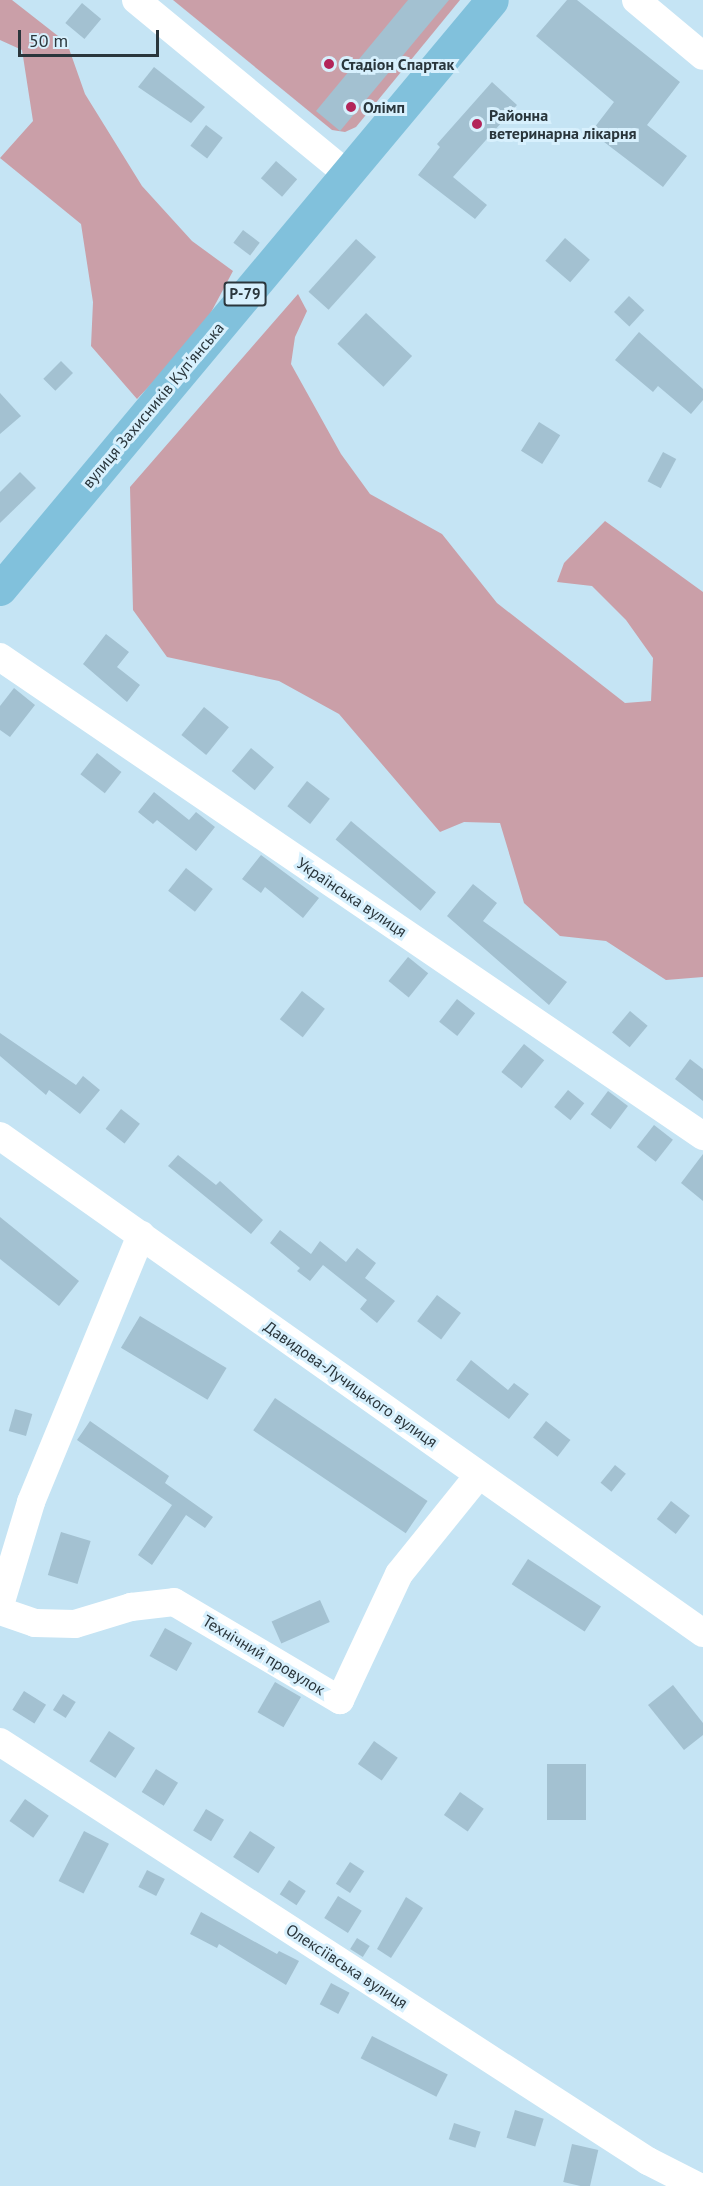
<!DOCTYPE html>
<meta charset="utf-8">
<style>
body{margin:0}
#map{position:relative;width:703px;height:2186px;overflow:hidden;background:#c5e4f4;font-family:"PT Sans",sans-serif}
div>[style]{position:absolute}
.green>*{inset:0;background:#ca9fa8}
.building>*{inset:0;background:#a3c1d1;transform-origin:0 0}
.minor>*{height:28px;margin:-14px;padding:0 14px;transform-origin:14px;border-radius:14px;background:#fff}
.major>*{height:33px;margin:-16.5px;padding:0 16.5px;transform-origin:16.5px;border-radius:16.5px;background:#81c1dc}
.dots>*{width:16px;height:16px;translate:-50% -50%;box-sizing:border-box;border:3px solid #d7f0fd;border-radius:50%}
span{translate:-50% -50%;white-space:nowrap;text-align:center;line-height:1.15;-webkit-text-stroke:6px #d7f0fd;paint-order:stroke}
.shield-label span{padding:2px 4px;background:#d7f0fd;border:2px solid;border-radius:4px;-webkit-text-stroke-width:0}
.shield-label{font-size:15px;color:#2a363c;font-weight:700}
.poi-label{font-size:16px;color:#2a363c;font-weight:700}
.left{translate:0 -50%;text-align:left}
.street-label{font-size:16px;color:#2a363c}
.scale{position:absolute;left:18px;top:30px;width:141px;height:27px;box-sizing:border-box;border:3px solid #2a363c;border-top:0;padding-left:8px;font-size:18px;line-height:21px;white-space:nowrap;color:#2a363c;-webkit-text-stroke:4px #d7f0fd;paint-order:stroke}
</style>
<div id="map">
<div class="green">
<i style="clip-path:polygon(0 0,12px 0,67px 43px,85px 94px,142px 186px,192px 241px,233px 271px,200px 333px,137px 399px,91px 346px,93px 302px,81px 224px,0 158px,33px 121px,22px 50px,0 40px)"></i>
<i style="clip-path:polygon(173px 0,460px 0,356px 127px,345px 132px,332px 130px)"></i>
<i style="clip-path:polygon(298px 294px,307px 311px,295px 337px,291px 364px,341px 454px,370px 494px,442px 534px,497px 603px,625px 703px,651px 701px,653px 658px,626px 620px,592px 586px,557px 582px,564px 563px,605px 521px,703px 592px,703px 977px,666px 980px,606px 941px,560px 936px,524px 903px,500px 823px,464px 822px,440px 832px,339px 714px,279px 681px,167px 657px,133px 610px,130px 487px)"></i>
</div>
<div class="building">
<i style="clip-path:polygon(408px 0,449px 0,340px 131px,316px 111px)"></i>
<i style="clip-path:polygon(567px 0,577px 0,680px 82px,647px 125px,687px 156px,663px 187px,591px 132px,614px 102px,536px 36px)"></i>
<i style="left:82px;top:3px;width:25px;height:26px;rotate:40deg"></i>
<i style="clip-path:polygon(154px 67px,205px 107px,191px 123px,138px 87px)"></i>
<i style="clip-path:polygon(492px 82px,517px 105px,453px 177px,487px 205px,475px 219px,418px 175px,440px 147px,437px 144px)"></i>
<i style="left:206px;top:125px;width:21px;height:26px;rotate:37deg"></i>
<i style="left:276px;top:161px;width:28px;height:23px;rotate:41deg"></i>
<i style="left:243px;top:230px;width:21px;height:16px;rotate:37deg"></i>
<i style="left:565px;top:238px;width:33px;height:30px;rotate:41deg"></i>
<i style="left:356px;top:239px;width:27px;height:71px;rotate:42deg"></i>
<i style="left:629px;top:296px;width:21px;height:22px;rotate:43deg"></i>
<i style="left:366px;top:313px;width:63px;height:42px;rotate:43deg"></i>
<i style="clip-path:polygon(639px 332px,703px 389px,703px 400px,691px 414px,658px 386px,653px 392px,615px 360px)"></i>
<i style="left:61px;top:361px;width:17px;height:25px;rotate:45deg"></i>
<i style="clip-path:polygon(0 393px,21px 416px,0 434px)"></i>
<i style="left:539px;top:422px;width:25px;height:34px;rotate:32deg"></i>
<i style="left:663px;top:452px;width:15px;height:33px;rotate:28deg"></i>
<i style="clip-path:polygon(20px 472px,36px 488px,0 523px,0 492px)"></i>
<i style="clip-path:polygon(106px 634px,129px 652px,117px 667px,140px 685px,127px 702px,83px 664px)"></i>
<i style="clip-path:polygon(14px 688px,35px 705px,10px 737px,0 730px,0 706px)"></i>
<i style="left:204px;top:707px;width:32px;height:36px;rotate:39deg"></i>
<i style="left:251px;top:748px;width:30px;height:30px;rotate:40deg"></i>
<i style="left:97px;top:753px;width:31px;height:27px;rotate:38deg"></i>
<i style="left:307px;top:781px;width:29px;height:32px;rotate:38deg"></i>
<i style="clip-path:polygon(154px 792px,189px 820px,196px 812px,215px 827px,196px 851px,157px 820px,153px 824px,138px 812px)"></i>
<i style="left:351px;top:821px;width:111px;height:24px;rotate:40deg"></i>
<i style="clip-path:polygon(261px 855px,319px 898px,303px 918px,265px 887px,261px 893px,242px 879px)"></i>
<i style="left:186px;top:868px;width:34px;height:29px;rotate:38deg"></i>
<i style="clip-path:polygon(473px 884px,497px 903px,483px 921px,567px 982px,549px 1005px,447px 916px)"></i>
<i style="left:408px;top:957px;width:26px;height:31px;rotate:39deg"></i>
<i style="left:302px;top:991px;width:29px;height:36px;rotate:38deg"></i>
<i style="left:457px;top:999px;width:23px;height:29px;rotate:38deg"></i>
<i style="left:630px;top:1011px;width:23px;height:28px;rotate:40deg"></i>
<i style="clip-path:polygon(0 1033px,76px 1085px,83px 1076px,100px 1090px,80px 1114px,49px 1090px,46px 1095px,0 1056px)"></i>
<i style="left:524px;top:1044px;width:26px;height:36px;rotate:39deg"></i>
<i style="clip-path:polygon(690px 1059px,703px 1069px,703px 1101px,675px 1079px)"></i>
<i style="left:568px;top:1090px;width:21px;height:22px;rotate:39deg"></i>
<i style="left:608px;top:1091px;width:25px;height:29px;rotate:37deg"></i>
<i style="left:121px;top:1109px;width:24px;height:25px;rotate:38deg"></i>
<i style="left:654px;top:1125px;width:24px;height:28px;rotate:38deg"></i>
<i style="clip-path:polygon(703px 1154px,703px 1201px,681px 1183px)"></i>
<i style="clip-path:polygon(178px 1155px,216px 1185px,220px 1181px,263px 1220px,251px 1234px,168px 1166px)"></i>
<i style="clip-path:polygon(0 1217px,79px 1281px,59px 1306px,0 1259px)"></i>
<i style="clip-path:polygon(280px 1230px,311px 1254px,320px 1241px,346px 1262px,357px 1248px,376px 1263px,365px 1278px,395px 1301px,377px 1323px,360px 1309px,367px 1300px,323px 1265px,310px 1281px,297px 1271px,300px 1268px,270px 1243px)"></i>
<i style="left:437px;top:1295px;width:30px;height:33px;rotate:37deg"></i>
<i style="left:140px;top:1316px;width:101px;height:37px;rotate:31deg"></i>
<i style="clip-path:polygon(471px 1360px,508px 1390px,514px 1383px,529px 1394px,509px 1419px,456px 1380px)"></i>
<i style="left:275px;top:1398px;width:184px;height:39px;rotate:34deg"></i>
<i style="left:15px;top:1409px;width:18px;height:23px;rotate:16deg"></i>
<i style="clip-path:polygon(90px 1421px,169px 1476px,165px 1483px,213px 1517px,205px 1528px,186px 1515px,152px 1565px,138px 1555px,172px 1505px,77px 1440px)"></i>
<i style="left:546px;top:1421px;width:31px;height:21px;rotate:38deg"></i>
<i style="left:615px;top:1465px;width:14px;height:23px;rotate:39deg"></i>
<i style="left:671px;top:1501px;width:24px;height:23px;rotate:38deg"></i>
<i style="left:61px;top:1532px;width:31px;height:45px;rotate:17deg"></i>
<i style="left:528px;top:1559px;width:87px;height:30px;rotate:33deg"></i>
<i style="left:320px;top:1600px;width:24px;height:53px;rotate:66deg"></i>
<i style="left:165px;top:1628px;width:31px;height:32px;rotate:29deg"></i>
<i style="left:275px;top:1682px;width:30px;height:35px;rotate:30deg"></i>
<i style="clip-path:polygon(673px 1685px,703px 1723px,703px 1735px,684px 1750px,648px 1705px)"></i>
<i style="left:24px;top:1691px;width:26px;height:22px;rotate:32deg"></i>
<i style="left:63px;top:1694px;width:15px;height:19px;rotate:32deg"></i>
<i style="left:109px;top:1731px;width:31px;height:36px;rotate:33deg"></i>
<i style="left:374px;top:1741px;width:29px;height:28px;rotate:35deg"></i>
<i style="left:547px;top:1764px;width:39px;height:56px"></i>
<i style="left:156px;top:1769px;width:26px;height:27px;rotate:32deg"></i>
<i style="left:460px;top:1792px;width:29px;height:28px;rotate:35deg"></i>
<i style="left:25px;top:1799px;width:29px;height:27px;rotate:35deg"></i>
<i style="left:206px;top:1809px;width:21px;height:25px;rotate:31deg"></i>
<i style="left:84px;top:1831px;width:28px;height:56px;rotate:27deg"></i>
<i style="left:250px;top:1831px;width:30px;height:31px;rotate:33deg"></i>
<i style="left:350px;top:1862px;width:17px;height:26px;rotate:33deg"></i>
<i style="left:147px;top:1870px;width:20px;height:19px;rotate:27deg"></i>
<i style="left:289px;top:1880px;width:20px;height:17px;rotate:33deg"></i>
<i style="left:338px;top:1896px;width:28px;height:26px;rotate:32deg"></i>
<i style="clip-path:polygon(406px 1897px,423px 1908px,391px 1958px,377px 1949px)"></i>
<i style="clip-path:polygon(201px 1912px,277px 1954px,279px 1951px,299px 1961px,286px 1985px,219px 1944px,217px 1948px,190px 1934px)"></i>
<i style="left:357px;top:1938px;width:15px;height:13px;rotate:32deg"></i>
<i style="left:331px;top:1983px;width:21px;height:24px;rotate:28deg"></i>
<i style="left:372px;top:2036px;width:85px;height:25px;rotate:27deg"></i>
<i style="left:515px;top:2110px;width:30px;height:29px;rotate:17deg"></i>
<i style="left:454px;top:2123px;width:28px;height:17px;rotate:18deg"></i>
<i style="left:572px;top:2144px;width:27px;height:39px;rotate:13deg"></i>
</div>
<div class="minor">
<i style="left:136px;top:0;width:272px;rotate:39.5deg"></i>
<i style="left:636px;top:0;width:87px;rotate:39.9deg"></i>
<i style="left:0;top:657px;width:851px;rotate:34.27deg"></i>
<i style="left:0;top:1136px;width:861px;rotate:35.26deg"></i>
<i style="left:0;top:1605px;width:108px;rotate:-73.2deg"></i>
<i style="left:31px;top:1502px;width:289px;rotate:-67.6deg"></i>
<i style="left:0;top:1611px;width:37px;rotate:19deg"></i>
<i style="left:35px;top:1623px;width:40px;rotate:1.4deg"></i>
<i style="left:75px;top:1624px;width:59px;rotate:-16.9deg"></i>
<i style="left:131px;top:1607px;width:43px;rotate:-6.6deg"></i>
<i style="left:174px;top:1602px;width:193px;rotate:30.6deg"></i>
<i style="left:340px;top:1700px;width:139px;rotate:-64.9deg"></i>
<i style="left:399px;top:1574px;width:127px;rotate:-51.1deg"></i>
<i style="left:0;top:1742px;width:772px;rotate:32.89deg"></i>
<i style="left:648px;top:2161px;width:55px;rotate:27deg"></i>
</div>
<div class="major">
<i style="left:0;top:589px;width:767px;rotate:-50.13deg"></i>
</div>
<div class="dots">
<i style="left:329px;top:64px;background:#b3255a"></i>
<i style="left:351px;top:107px;background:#b3255a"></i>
<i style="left:477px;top:124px;background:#b3255a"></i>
</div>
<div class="shield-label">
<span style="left:245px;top:294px">Р-79</span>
</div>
<div class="poi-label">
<span class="left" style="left:341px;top:64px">Стадіон Спартак</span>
<span class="left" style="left:363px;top:107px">Олімп</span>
<span class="left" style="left:489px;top:124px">Районна<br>ветеринарна лікарня</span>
</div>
<div class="street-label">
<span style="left:153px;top:405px;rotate:-50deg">вулиця Захисників Куп'янська</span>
<span style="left:352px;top:897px;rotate:34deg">Українська вулиця</span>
<span style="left:351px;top:1384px;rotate:35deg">Давидова-Лучицького вулиця</span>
<span style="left:264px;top:1655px;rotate:31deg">Технічний провулок</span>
<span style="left:347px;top:1966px;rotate:33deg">Олексіївська вулиця</span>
</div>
<div class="scale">50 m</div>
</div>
